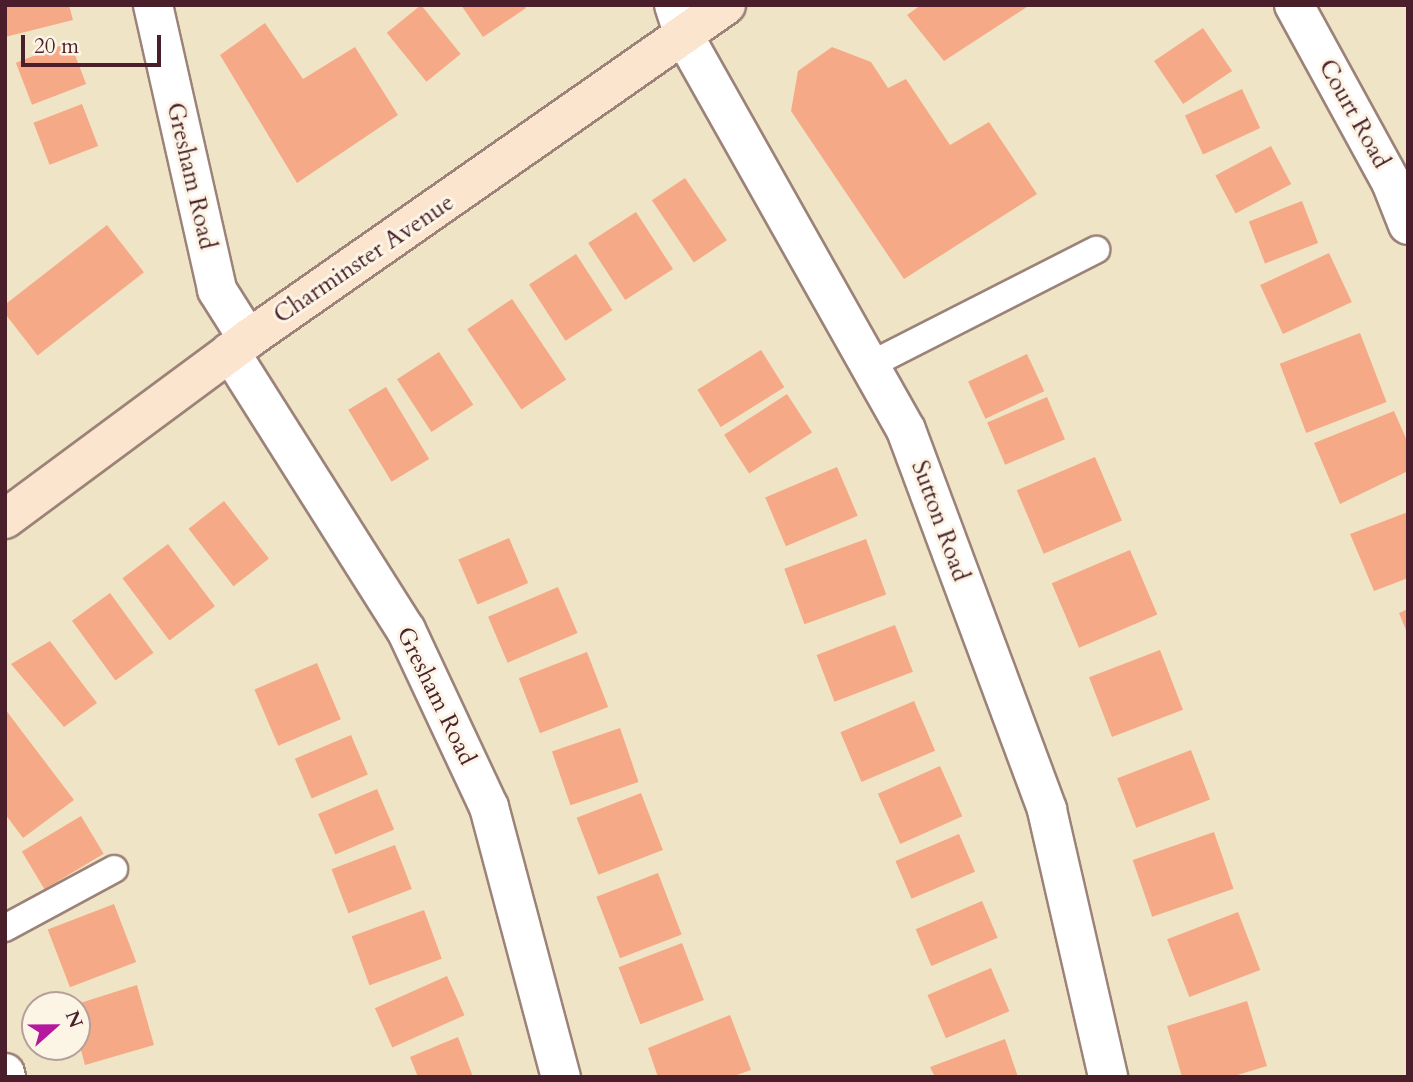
<!DOCTYPE html>
<style>
body{margin:0}
#map{position:relative;width:1413px;height:1082px;overflow:hidden;background:#efe5c6;font-family:Cardo,serif}
div>[style]{position:absolute}
.building>*{inset:0;background:#f6a986;transform-origin:0 0}
.roads{filter:drop-shadow(2px 0 #9c8278) drop-shadow(-2px 0 #9c8278) drop-shadow(0 2px #9c8278) drop-shadow(0 -2px #9c8278)}
.lane>*{height:26px;margin:-13px;padding:0 13px;transform-origin:13px;border-radius:13px;background:#fff}
.street>*{height:38px;margin:-19px;padding:0 19px;transform-origin:19px;border-radius:19px;background:#fff}
.secondary>*{height:38px;margin:-19px;padding:0 19px;transform-origin:19px;border-radius:19px;background:#fce5cf}
span{translate:-50% -50%;white-space:nowrap;text-align:center;line-height:1.15;-webkit-text-stroke:6px #fcf5e5;paint-order:stroke}
.street-label{font-size:24px;color:#4a1f2b}
.frame{position:absolute;inset:0;border:7px solid #4a1f2b;pointer-events:none}
.north{position:absolute;left:21px;top:991px;width:70px;height:70px;box-sizing:border-box;background:#fcf5e5;border:2px solid #b59f9b;border-radius:50%;rotate:69deg;font-size:19px;font-weight:700;line-height:28px;text-align:center;color:#4a1f2b}
.north::after{content:'';display:block;margin:auto;width:24px;height:32px;background:#b5179e;clip-path:polygon(50% 0,100% 100%,50% 72%,0 100%)}
.scale{position:absolute;left:21px;top:35px;width:140px;height:32px;box-sizing:border-box;border:4px solid #4a1f2b;border-top:0;padding-left:9px;font-size:21px;line-height:24px;white-space:nowrap;color:#4a1f2b;-webkit-text-stroke:5px #fcf5e5;paint-order:stroke}
</style>
<div id="map">
<div class="building">
<i style="clip-path:polygon(5px 5px,69px 5px,73px 20px,5px 37px)"></i>
<i style="left:421px;top:5px;width:63px;height:44px;rotate:51deg"></i>
<i style="clip-path:polygon(461px 5px,524px 5px,526px 8px,483px 37px)"></i>
<i style="clip-path:polygon(921px 5px,1030px 5px,944px 61px,907px 15px)"></i>
<i style="clip-path:polygon(265px 23px,303px 79px,355px 47px,398px 115px,297px 183px,220px 55px)"></i>
<i style="left:1203px;top:28px;width:52px;height:59px;rotate:56deg"></i>
<i style="left:70px;top:42px;width:45px;height:58px;rotate:69deg"></i>
<i style="clip-path:polygon(832px 47px,871px 62px,888px 88px,906px 79px,950px 145px,989px 122px,1037px 194px,904px 279px,791px 111px,798px 71px)"></i>
<i style="left:1242px;top:89px;width:43px;height:63px;rotate:65deg"></i>
<i style="left:82px;top:104px;width:45px;height:52px;rotate:69deg"></i>
<i style="left:1271px;top:146px;width:43px;height:63px;rotate:62deg"></i>
<i style="left:685px;top:178px;width:75px;height:40px;rotate:56deg"></i>
<i style="left:1302px;top:201px;width:45px;height:57px;rotate:69deg"></i>
<i style="left:636px;top:212px;width:68px;height:57px;rotate:57deg"></i>
<i style="left:107px;top:225px;width:60px;height:135px;rotate:52deg"></i>
<i style="left:1329px;top:253px;width:54px;height:76px;rotate:65deg"></i>
<i style="left:576px;top:254px;width:67px;height:56px;rotate:57deg"></i>
<i style="left:512px;top:299px;width:97px;height:54px;rotate:56deg"></i>
<i style="left:1360px;top:333px;width:74px;height:86px;rotate:69deg"></i>
<i style="left:761px;top:350px;width:44px;height:75px;rotate:58deg"></i>
<i style="left:439px;top:352px;width:63px;height:50px;rotate:57deg"></i>
<i style="left:1027px;top:354px;width:41px;height:65px;rotate:65deg"></i>
<i style="left:386px;top:387px;width:84px;height:44px;rotate:59deg"></i>
<i style="left:787px;top:394px;width:46px;height:75px;rotate:57deg"></i>
<i style="left:1047px;top:397px;width:46px;height:65px;rotate:67deg"></i>
<i style="clip-path:polygon(1394px 411px,1408px 443px,1408px 471px,1340px 504px,1314px 443px)"></i>
<i style="left:1095px;top:457px;width:69px;height:85px;rotate:67deg"></i>
<i style="left:837px;top:467px;width:53px;height:78px;rotate:67deg"></i>
<i style="left:224px;top:501px;width:73px;height:45px;rotate:52deg"></i>
<i style="clip-path:polygon(1408px 512px,1408px 578px,1374px 591px,1350px 534px)"></i>
<i style="left:509px;top:538px;width:49px;height:55px;rotate:67deg"></i>
<i style="left:866px;top:539px;width:59px;height:87px;rotate:70deg"></i>
<i style="left:168px;top:544px;width:78px;height:57px;rotate:53deg"></i>
<i style="left:1130px;top:550px;width:70px;height:85px;rotate:67deg"></i>
<i style="left:558px;top:587px;width:50px;height:76px;rotate:67deg"></i>
<i style="left:110px;top:593px;width:74px;height:47px;rotate:54deg"></i>
<i style="clip-path:polygon(1408px 609px,1408px 635px,1399px 613px)"></i>
<i style="left:895px;top:625px;width:50px;height:84px;rotate:69deg"></i>
<i style="clip-path:polygon(50px 641px,97px 703px,64px 727px,11px 664px)"></i>
<i style="left:1160px;top:650px;width:64px;height:76px;rotate:69deg"></i>
<i style="left:587px;top:652px;width:59px;height:73px;rotate:69deg"></i>
<i style="left:317px;top:663px;width:61px;height:68px;rotate:67deg"></i>
<i style="left:914px;top:701px;width:54px;height:80px;rotate:67deg"></i>
<i style="clip-path:polygon(5px 709px,74px 800px,23px 838px,5px 814px)"></i>
<i style="left:620px;top:728px;width:57px;height:72px;rotate:71deg"></i>
<i style="left:351px;top:735px;width:43px;height:61px;rotate:67deg"></i>
<i style="left:1191px;top:750px;width:53px;height:79px;rotate:69deg"></i>
<i style="left:940px;top:766px;width:55px;height:68px;rotate:66deg"></i>
<i style="left:377px;top:789px;width:44px;height:64px;rotate:67deg"></i>
<i style="left:641px;top:793px;width:61px;height:69px;rotate:69deg"></i>
<i style="left:81px;top:816px;width:44px;height:69px;rotate:59deg"></i>
<i style="left:1214px;top:832px;width:60px;height:86px;rotate:71deg"></i>
<i style="left:959px;top:834px;width:41px;height:69px;rotate:67deg"></i>
<i style="left:395px;top:845px;width:47px;height:68px;rotate:69deg"></i>
<i style="left:658px;top:873px;width:66px;height:66px;rotate:69deg"></i>
<i style="left:982px;top:901px;width:40px;height:72px;rotate:67deg"></i>
<i style="left:114px;top:904px;width:62px;height:71px;rotate:69deg"></i>
<i style="left:424px;top:910px;width:52px;height:77px;rotate:70deg"></i>
<i style="left:1238px;top:912px;width:62px;height:76px;rotate:69deg"></i>
<i style="left:682px;top:943px;width:61px;height:68px;rotate:69deg"></i>
<i style="left:991px;top:968px;width:47px;height:69px;rotate:67deg"></i>
<i style="left:447px;top:976px;width:43px;height:79px;rotate:66deg"></i>
<i style="clip-path:polygon(137px 985px,154px 1045px,85px 1065px,77px 1035px,77px 1004px)"></i>
<i style="clip-path:polygon(1247px 1001px,1267px 1066px,1231px 1077px,1182px 1077px,1167px 1026px)"></i>
<i style="clip-path:polygon(730px 1015px,751px 1070px,731px 1077px,658px 1077px,648px 1048px)"></i>
<i style="clip-path:polygon(458px 1037px,473px 1077px,418px 1077px,410px 1057px)"></i>
<i style="clip-path:polygon(1005px 1039px,1018px 1077px,935px 1077px,930px 1067px)"></i>
</div>
<div class="roads">
<div class="lane">
<i style="left:870px;top:365px;width:254px;rotate:-27deg"></i>
<i style="left:5px;top:928px;width:124px;rotate:-28.4deg"></i>
</div>
<div class="street">
<i style="left:153px;top:5px;width:292px;rotate:77.3deg"></i>
<i style="left:217px;top:290px;width:58px;rotate:57.7deg"></i>
<i style="left:674px;top:5px;width:33px;rotate:72deg"></i>
<i style="left:684px;top:36px;width:452px;rotate:60.6deg"></i>
<i style="left:906px;top:430px;width:405px;rotate:69.6deg"></i>
<i style="left:1047px;top:810px;width:274px;rotate:77.1deg"></i>
<i style="left:1294px;top:5px;width:202px;rotate:61.3deg"></i>
<i style="left:1391px;top:182px;width:46px;rotate:68.4deg"></i>
<i style="left:230px;top:352px;width:329px;rotate:57.7deg"></i>
<i style="left:406px;top:630px;width:195px;rotate:64.9deg"></i>
<i style="left:489px;top:807px;width:279px;rotate:75.1deg"></i>
<i style="left:5px;top:1073px;width:4px;rotate:76deg"></i>
</div>
<div class="secondary">
<i style="left:5px;top:519px;width:302px;rotate:-36.5deg"></i>
<i style="left:248px;top:339px;width:583px;rotate:-34.94deg"></i>
</div>
</div>
<div class="street-label">
<span style="left:1354px;top:114px;rotate:61deg">Court Road</span>
<span style="left:191px;top:176px;rotate:77deg">Gresham Road</span>
<span style="left:364px;top:259px;rotate:-34deg">Charminster Avenue</span>
<span style="left:940px;top:521px;rotate:70deg">Sutton Road</span>
<span style="left:436px;top:696px;rotate:64deg">Gresham Road</span>
</div>
<div class="frame"></div>
<div class="north">N</div>
<div class="scale">20 m</div>
</div>
